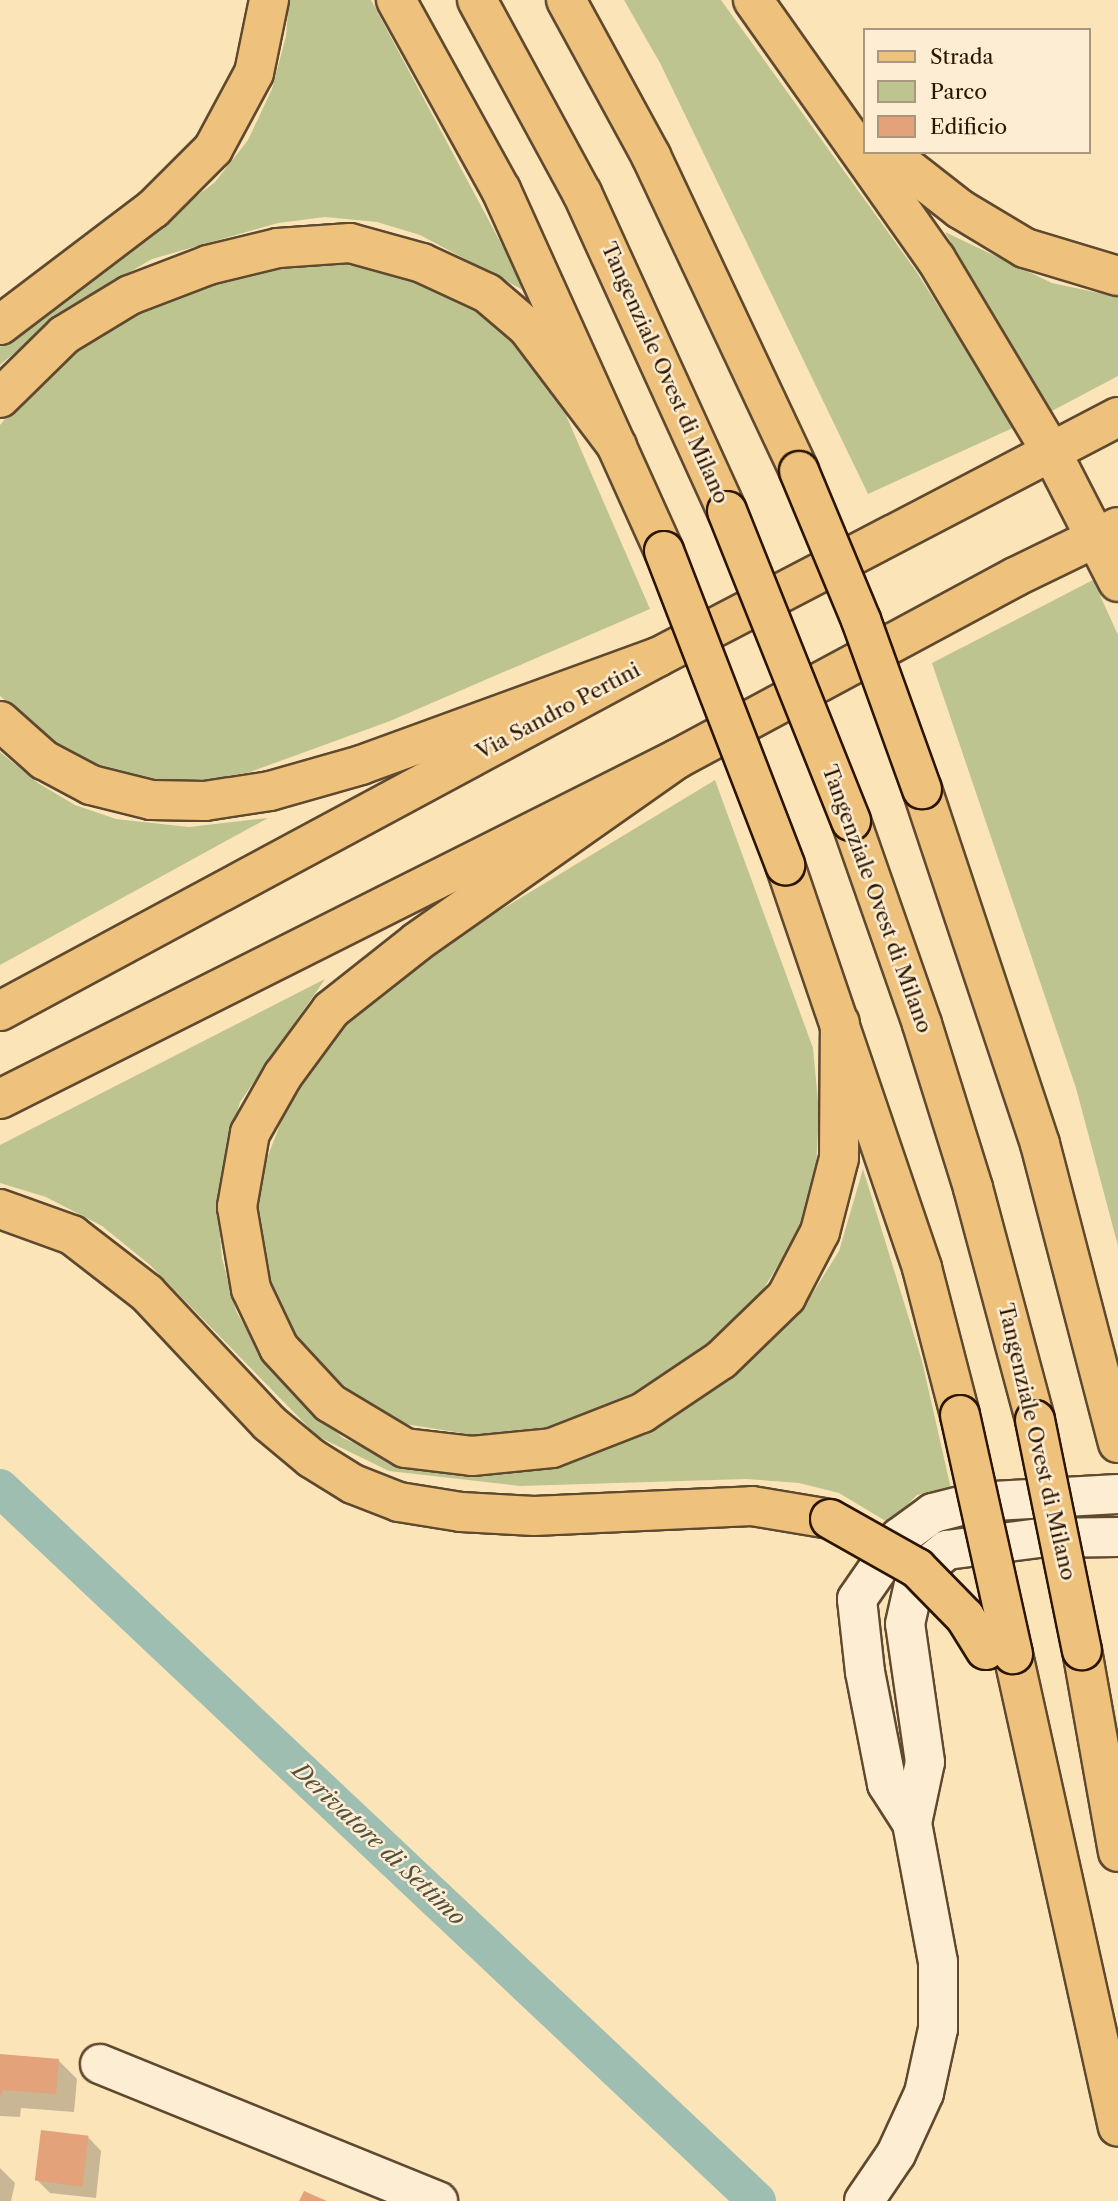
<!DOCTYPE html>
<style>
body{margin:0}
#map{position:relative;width:1118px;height:2201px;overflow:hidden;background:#fce4b9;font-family:"Libre Caslon Text",serif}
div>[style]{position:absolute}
.green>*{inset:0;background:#bdc490}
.shadow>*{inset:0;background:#0003}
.canal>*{height:38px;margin:-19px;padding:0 19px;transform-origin:19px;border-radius:19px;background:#9fbeb2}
.building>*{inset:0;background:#e3a279;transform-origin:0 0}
.roads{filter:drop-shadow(2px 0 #5f492f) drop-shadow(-2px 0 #5f492f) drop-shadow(0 2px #5f492f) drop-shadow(0 -2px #5f492f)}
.minor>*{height:38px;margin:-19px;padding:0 19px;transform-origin:19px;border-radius:19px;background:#fdedd2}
.major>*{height:38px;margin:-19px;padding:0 19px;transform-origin:19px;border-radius:19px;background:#eec27c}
.highway>*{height:38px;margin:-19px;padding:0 19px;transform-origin:19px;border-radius:19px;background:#eec27c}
.bridges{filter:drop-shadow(2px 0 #2b1501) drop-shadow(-2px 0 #2b1501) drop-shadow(0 2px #2b1501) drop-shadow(0 -2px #2b1501)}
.highway-bridge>*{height:38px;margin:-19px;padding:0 19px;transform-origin:19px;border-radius:19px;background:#eec27c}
span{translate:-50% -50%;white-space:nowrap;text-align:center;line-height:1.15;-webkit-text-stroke:5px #fdedd2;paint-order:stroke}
.street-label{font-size:21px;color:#2b1501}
.water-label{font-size:23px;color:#54503f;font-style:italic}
.legend{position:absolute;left:863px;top:28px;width:228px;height:126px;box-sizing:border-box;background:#fdedd2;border:2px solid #a9977e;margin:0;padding:9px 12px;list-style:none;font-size:21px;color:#2b1501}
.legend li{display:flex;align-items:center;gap:14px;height:35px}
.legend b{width:35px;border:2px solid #a9977e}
</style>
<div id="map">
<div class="green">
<i style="clip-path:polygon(289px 0,371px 0,527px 292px,420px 235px,377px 222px,325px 217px,278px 223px,152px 259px,68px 308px,0 365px,0 347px,215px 182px,248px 140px,272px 89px,286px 36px)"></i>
<i style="clip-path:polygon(624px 0,721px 0,916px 271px,1015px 427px,868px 494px,660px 63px)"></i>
<i style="clip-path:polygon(945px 232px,1052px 283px,1118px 297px,1118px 376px,1050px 412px)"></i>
<i style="clip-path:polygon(309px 258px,393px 273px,451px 297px,498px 324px,533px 363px,562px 406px,650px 609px,390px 721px,250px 772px,196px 782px,153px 784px,107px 775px,69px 755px,0 696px,0 425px,36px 382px,88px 339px,134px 311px,191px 287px)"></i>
<i style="clip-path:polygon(1093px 580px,1118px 635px,1118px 1246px,1076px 1088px,932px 663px)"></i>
<i style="clip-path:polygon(0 752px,38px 783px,75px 805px,116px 819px,189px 827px,268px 818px,0 965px)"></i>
<i style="clip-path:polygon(715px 780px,813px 1048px,819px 1112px,816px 1169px,799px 1231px,761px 1293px,710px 1344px,656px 1381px,598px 1411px,548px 1429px,493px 1438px,405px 1424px,362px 1401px,324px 1368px,289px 1329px,270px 1285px,259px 1238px,259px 1179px,296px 1083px,337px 1029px,398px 972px)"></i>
<i style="clip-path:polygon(325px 979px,240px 1102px,224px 1163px,218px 1214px,222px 1258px,236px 1311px,260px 1353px,294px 1396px,343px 1438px,385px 1457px,437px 1471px,486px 1475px,560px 1463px,615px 1445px,728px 1378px,776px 1337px,811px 1296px,839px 1251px,863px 1169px,922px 1361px,951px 1489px,917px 1495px,889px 1523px,839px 1493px,799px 1483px,746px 1479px,520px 1486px,389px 1471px,317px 1436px,150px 1265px,102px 1226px,46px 1197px,0 1183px,0 1145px)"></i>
</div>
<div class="shadow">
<i style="clip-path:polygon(0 2055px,58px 2060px,77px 2079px,74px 2112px,21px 2108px,20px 2117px,0 2116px)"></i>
<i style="clip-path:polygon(89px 2138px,101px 2151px,96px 2198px,50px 2193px,37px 2180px)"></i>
<i style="clip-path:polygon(0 2168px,15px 2183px,11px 2201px,0 2201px)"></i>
</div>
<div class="canal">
<i style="left:0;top:1488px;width:1040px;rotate:43.29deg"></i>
</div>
<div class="building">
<i style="clip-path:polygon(0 2054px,59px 2059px,56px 2094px,3px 2090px,0 2097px)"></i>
<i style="left:41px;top:2130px;width:48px;height:51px;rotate:7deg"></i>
<i style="clip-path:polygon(304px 2191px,327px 2201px,299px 2201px)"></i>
</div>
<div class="roads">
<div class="minor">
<i style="left:912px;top:1823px;width:62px;rotate:-78deg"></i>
<i style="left:925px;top:1762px;width:139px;rotate:-98.2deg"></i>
<i style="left:905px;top:1624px;width:50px;rotate:-77.3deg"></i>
<i style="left:916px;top:1575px;width:40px;rotate:-39deg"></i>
<i style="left:947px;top:1550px;width:93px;rotate:-7.4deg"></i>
<i style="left:1039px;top:1538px;width:79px;rotate:-0.7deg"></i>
<i style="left:100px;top:2064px;width:365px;rotate:22.1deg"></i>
<i style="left:864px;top:2201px;width:57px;rotate:-55.8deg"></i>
<i style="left:896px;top:2154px;width:67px;rotate:-65.3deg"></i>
<i style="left:924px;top:2093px;width:66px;rotate:-77.7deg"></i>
<i style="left:938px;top:2029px;width:67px;rotate:-90deg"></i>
<i style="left:938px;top:1962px;width:141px;rotate:-100.6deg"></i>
<i style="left:912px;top:1823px;width:46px;rotate:-122.7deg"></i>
<i style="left:887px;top:1784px;width:114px;rotate:-101.1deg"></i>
<i style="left:865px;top:1672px;width:73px;rotate:-96.3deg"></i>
<i style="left:857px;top:1599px;width:75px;rotate:-55.3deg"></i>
<i style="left:900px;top:1537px;width:41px;rotate:-36deg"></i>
<i style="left:933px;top:1513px;width:44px;rotate:-14.3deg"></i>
<i style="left:976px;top:1502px;width:142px;rotate:-3.2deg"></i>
</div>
<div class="major">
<i style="left:0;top:1011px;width:747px;rotate:-28.28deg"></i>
<i style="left:658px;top:657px;width:519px;rotate:-27.55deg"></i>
<i style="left:0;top:1099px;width:758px;rotate:-26.67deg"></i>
<i style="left:677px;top:759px;width:384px;rotate:-28.3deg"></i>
<i style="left:1015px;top:577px;width:114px;rotate:-25.9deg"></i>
</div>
<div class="highway">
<i style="left:396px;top:0;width:217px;rotate:61.1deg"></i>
<i style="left:501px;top:190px;width:396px;rotate:65.7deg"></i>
<i style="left:477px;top:0;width:220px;rotate:61.5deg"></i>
<i style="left:582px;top:193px;width:349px;rotate:65.5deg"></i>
<i style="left:566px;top:0;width:178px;rotate:61.4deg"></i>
<i style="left:651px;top:156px;width:348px;rotate:64.8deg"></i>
<i style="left:753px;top:0;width:317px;rotate:54.8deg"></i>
<i style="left:936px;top:259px;width:224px;rotate:59.1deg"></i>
<i style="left:1051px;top:451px;width:147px;rotate:62.9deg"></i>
<i style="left:887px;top:152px;width:93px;rotate:38deg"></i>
<i style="left:960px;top:209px;width:76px;rotate:31deg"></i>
<i style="left:1025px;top:248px;width:97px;rotate:16.8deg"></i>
<i style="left:0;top:325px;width:192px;rotate:-37.2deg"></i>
<i style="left:153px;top:209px;width:85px;rotate:-45deg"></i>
<i style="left:213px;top:149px;width:86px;rotate:-61.7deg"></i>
<i style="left:254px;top:73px;width:75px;rotate:-78.4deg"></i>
<i style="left:0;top:398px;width:90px;rotate:-44.5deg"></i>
<i style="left:64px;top:335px;width:77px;rotate:-31.2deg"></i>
<i style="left:130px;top:295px;width:84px;rotate:-21deg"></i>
<i style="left:208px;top:265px;width:72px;rotate:-13.7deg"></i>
<i style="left:278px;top:248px;width:72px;rotate:-4deg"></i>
<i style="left:350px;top:243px;width:75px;rotate:15.5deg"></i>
<i style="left:422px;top:263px;width:72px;rotate:24.8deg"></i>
<i style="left:487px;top:293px;width:52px;rotate:40.4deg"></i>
<i style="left:527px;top:327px;width:149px;rotate:52.9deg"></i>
<i style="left:0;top:721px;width:59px;rotate:41.6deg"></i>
<i style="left:44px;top:760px;width:53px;rotate:28deg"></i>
<i style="left:91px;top:785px;width:62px;rotate:14deg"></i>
<i style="left:151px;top:800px;width:54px;rotate:1.1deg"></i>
<i style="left:205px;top:801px;width:66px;rotate:-8.7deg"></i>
<i style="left:270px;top:791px;width:95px;rotate:-15.9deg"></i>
<i style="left:361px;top:765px;width:316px;rotate:-20deg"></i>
<i style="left:677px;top:759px;width:318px;rotate:144.9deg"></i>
<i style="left:417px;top:942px;width:110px;rotate:141.7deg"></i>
<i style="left:331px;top:1010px;width:81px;rotate:126.4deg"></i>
<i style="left:283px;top:1075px;width:67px;rotate:119.6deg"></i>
<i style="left:250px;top:1133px;width:75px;rotate:100deg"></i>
<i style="left:237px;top:1207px;width:83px;rotate:80.3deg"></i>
<i style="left:251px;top:1289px;width:65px;rotate:64.6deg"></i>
<i style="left:279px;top:1348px;width:75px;rotate:47.2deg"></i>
<i style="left:330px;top:1403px;width:87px;rotate:31deg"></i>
<i style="left:405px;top:1448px;width:67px;rotate:6.8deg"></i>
<i style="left:472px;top:1456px;width:80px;rotate:-5.7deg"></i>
<i style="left:552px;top:1448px;width:97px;rotate:-21.3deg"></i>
<i style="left:642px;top:1413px;width:95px;rotate:-33.9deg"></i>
<i style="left:721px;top:1360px;width:91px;rotate:-44.1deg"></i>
<i style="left:786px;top:1297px;width:73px;rotate:-62.4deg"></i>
<i style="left:820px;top:1232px;width:76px;rotate:-75.6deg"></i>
<i style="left:839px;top:1158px;width:135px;rotate:-89.6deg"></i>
<i style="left:922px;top:789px;width:374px;rotate:71.6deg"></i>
<i style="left:1040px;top:1144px;width:309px;rotate:75.4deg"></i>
<i style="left:851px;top:821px;width:215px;rotate:70.7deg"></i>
<i style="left:922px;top:1024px;width:172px;rotate:72.7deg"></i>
<i style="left:973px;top:1188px;width:240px;rotate:75deg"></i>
<i style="left:785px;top:865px;width:426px;rotate:71.2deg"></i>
<i style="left:922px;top:1268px;width:152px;rotate:75.5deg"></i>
<i style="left:0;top:1209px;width:77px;rotate:19.9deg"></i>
<i style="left:72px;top:1235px;width:95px;rotate:37.7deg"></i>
<i style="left:147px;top:1293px;width:178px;rotate:46.8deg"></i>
<i style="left:269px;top:1423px;width:55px;rotate:39.8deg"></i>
<i style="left:311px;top:1458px;width:49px;rotate:31.8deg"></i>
<i style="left:353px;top:1484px;width:49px;rotate:21.4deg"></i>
<i style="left:399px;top:1502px;width:63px;rotate:9.2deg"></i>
<i style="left:461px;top:1512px;width:73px;rotate:3.1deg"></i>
<i style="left:534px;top:1516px;width:218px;rotate:-2.6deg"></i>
<i style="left:752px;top:1506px;width:79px;rotate:9.5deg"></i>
<i style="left:1082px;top:1650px;width:205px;rotate:79.9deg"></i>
<i style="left:1013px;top:1654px;width:484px;rotate:77.5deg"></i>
</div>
</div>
<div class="bridges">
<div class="highway-bridge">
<i style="left:799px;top:471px;width:161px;rotate:67.4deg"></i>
<i style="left:861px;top:620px;width:180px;rotate:70.2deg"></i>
<i style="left:727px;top:511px;width:334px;rotate:68.2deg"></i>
<i style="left:664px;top:551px;width:337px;rotate:68.9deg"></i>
<i style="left:960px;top:1415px;width:245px;rotate:77.5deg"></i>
<i style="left:1035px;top:1420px;width:235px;rotate:78.5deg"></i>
<i style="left:830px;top:1519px;width:100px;rotate:29.4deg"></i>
<i style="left:917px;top:1568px;width:69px;rotate:45.6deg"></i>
<i style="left:965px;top:1617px;width:39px;rotate:58deg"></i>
</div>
</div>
<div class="street-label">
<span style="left:665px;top:373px;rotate:66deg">Tangenziale Ovest di Milano</span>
<span style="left:558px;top:711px;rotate:-28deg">Via Sandro Pertini</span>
<span style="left:877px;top:899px;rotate:70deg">Tangenziale Ovest di Milano</span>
<span style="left:1037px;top:1442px;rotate:77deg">Tangenziale Ovest di Milano</span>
</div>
<div class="water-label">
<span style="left:379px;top:1844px;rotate:43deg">Derivatore di Settimo</span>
</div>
<ul class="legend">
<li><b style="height:9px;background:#eec27c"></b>Strada</li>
<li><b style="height:19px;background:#bdc490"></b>Parco</li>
<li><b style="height:19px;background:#e3a279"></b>Edificio</li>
</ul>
</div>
